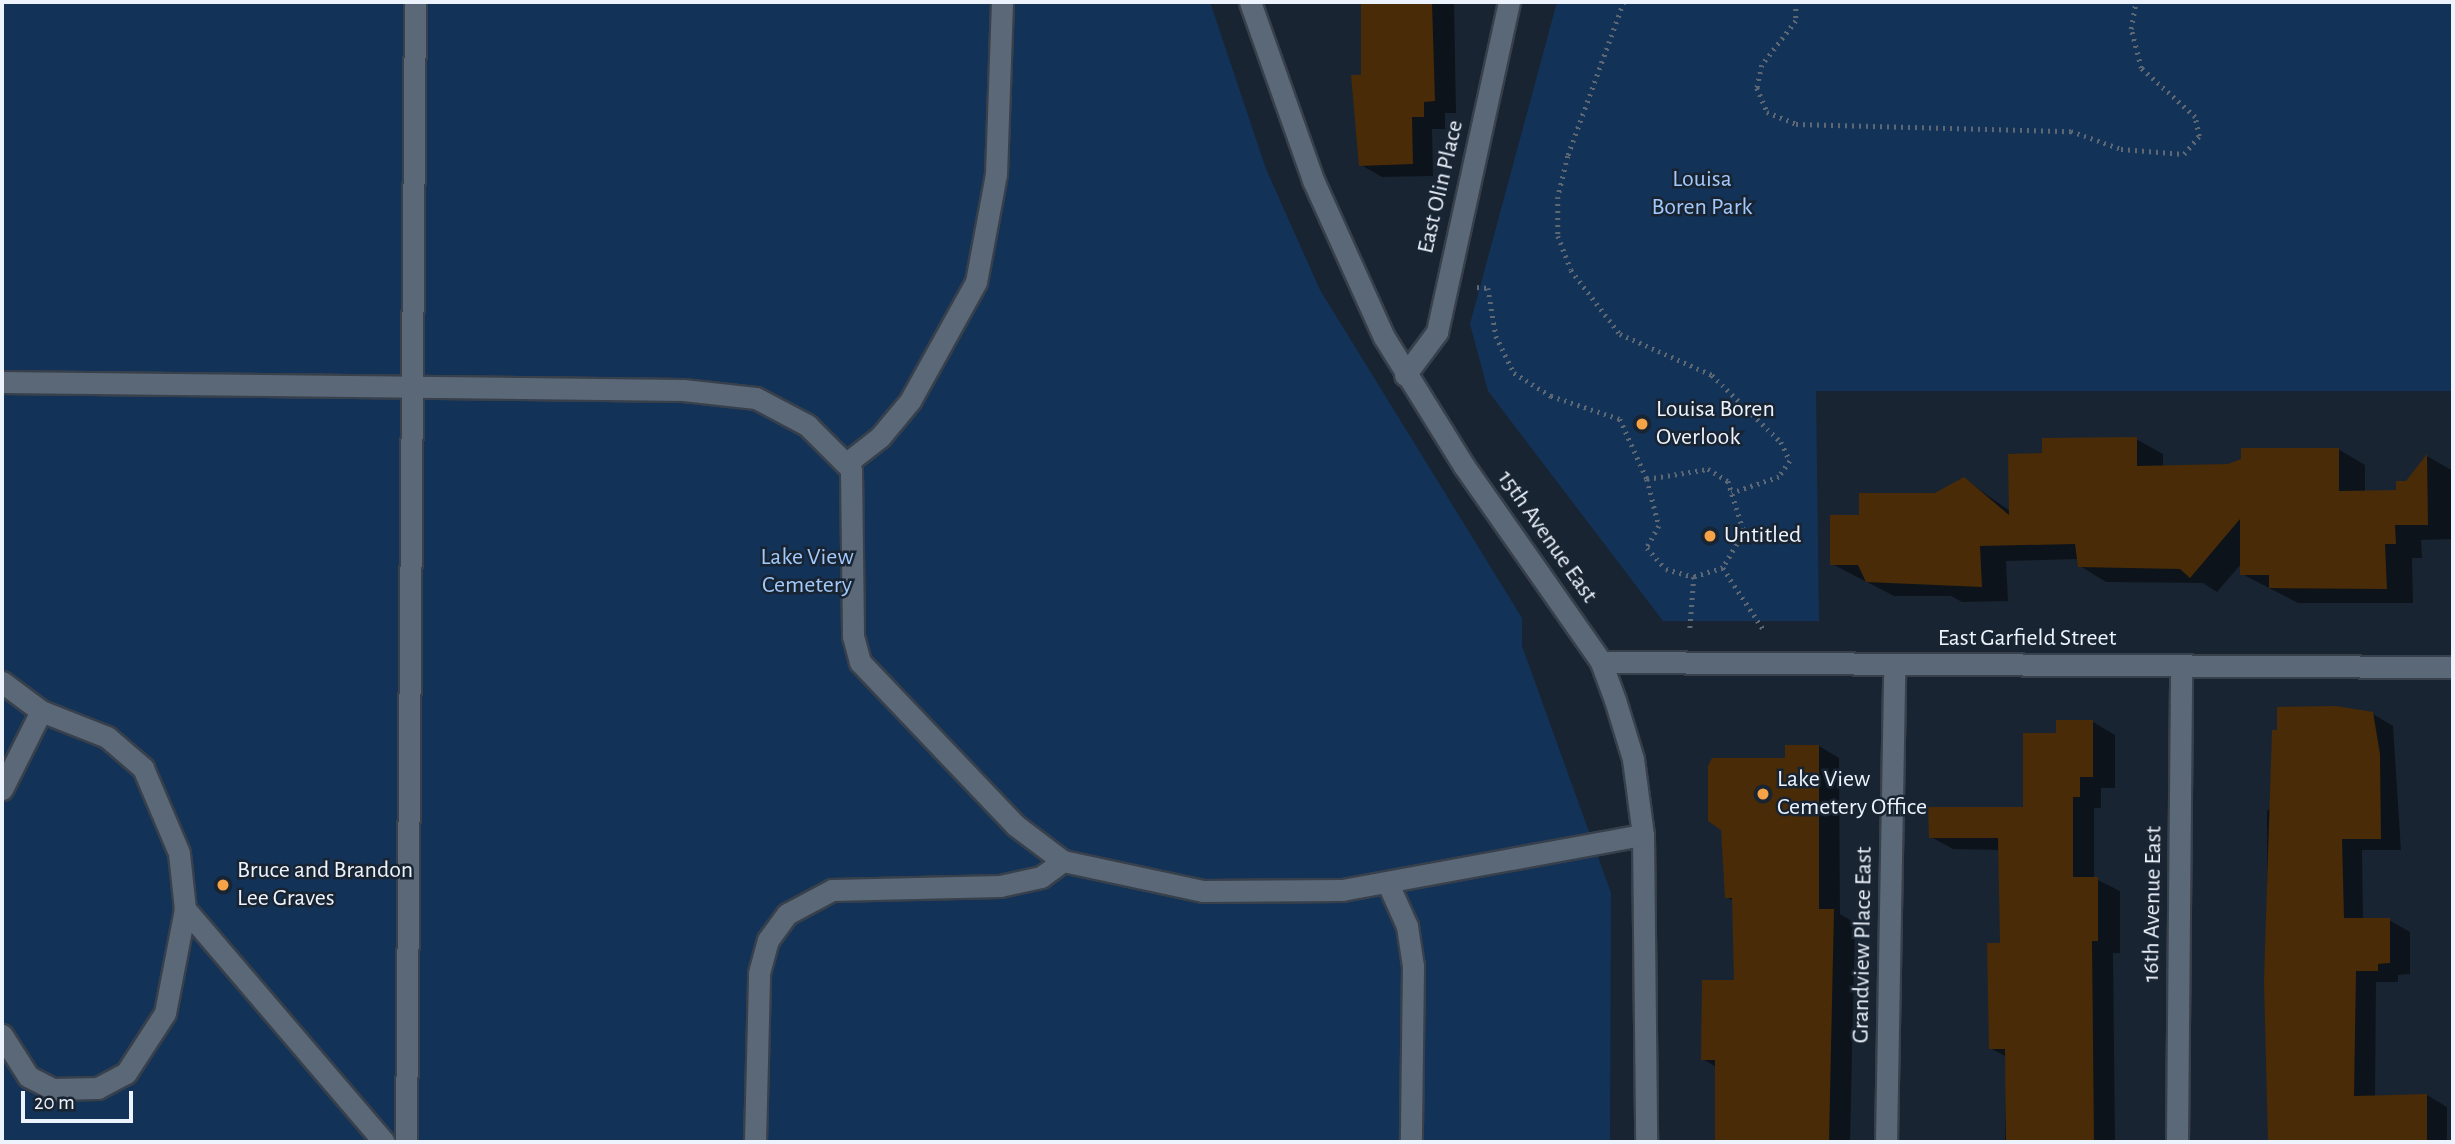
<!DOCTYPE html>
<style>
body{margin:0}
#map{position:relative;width:2455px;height:1144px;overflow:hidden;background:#192432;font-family:"Alegreya Sans",sans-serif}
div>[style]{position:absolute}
.green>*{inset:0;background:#133258}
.shadow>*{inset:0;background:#0007}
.building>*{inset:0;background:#492b07}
.path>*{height:4.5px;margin-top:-2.25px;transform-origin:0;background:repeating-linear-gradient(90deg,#5e6875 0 2px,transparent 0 7px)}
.roads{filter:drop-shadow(2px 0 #37404b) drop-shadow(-2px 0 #37404b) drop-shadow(0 2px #37404b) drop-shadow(0 -2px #37404b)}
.minor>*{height:21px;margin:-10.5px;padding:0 10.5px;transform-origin:10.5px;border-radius:10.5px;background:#5b6878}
.dots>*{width:19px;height:19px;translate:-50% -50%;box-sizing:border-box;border:4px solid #192432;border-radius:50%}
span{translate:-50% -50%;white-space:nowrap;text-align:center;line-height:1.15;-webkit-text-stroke:5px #192432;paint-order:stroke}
.park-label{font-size:24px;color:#a2c9fc}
.street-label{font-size:24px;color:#ecf3fd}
.poi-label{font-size:24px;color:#ecf3fd}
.left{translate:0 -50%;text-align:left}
.frame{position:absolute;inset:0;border:4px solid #ecf3fd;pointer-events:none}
.scale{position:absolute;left:21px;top:1091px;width:112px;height:32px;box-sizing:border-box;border:4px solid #ecf3fd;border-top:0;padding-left:9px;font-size:21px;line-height:24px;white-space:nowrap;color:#ecf3fd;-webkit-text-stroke:5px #192432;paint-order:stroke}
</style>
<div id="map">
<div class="green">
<i style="clip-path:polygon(2px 2px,1210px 2px,1266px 169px,1320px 290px,1522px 618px,1522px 646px,1611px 893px,1610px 1142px,2px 1142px)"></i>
<i style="clip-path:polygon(1557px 2px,2453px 2px,2453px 391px,1816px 391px,1819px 621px,1663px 621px,1488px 391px,1470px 324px)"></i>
</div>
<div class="shadow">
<i style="clip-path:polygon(1361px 2px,1454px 2px,1456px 113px,1445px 113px,1445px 129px,1432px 129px,1433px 176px,1382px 177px,1361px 165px)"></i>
<i style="clip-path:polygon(2136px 439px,2163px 454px,2163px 467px,2229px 465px,2338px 449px,2365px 465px,2365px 492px,2398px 492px,2427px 456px,2453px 471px,2453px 539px,2421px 540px,2422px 558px,2412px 558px,2413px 603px,2298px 603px,2242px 574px,2242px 563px,2217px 592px,2203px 583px,2106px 582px,2080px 566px,2078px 559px,2006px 561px,2008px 601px,1962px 602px,1951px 596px,1894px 596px,1832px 564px,1861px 517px,1936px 495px,1964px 479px,2010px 511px,2044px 455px)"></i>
<i style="clip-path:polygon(2373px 714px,2393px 726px,2401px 850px,2362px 850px,2363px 920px,2389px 920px,2410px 932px,2410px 974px,2398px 975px,2398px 982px,2376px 982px,2375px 1097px,2427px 1095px,2447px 1107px,2447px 1142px,2269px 1142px,2267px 811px)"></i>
<i style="clip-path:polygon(2093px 722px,2115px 735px,2115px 788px,2101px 788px,2101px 808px,2094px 808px,2094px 878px,2120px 891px,2120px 953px,2113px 953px,2115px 1142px,2005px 1142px,2007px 1057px,1990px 1048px,2001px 945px,2000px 850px,1953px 849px,1931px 837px,2025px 809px,2058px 735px)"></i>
<i style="clip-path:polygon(1819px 746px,1839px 758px,1840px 914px,1855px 923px,1850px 1142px,1716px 1142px,1716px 1067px,1703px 1059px,1736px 982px,1734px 901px,1726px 897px,1787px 760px)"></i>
</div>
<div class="building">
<i style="clip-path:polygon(1361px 2px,1432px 2px,1435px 101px,1424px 102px,1424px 117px,1412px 117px,1413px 164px,1359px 166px,1351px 75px,1361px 75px)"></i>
<i style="clip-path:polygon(2137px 437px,2137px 466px,2228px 464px,2241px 459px,2241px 448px,2339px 448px,2339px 491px,2396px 490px,2396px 481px,2406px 481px,2427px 454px,2428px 525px,2395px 525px,2396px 544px,2385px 544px,2387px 589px,2269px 588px,2269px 575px,2240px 575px,2240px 519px,2190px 578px,2180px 569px,2078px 567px,2075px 544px,1980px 546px,1982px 587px,1866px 582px,1858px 565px,1830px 565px,1830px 515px,1859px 515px,1859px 493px,1935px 493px,1964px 477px,2009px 515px,2008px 454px,2042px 453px,2042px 438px)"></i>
<i style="clip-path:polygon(2336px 706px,2373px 712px,2380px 754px,2381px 839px,2342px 839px,2344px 918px,2390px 918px,2390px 963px,2378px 964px,2378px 971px,2356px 971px,2354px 1096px,2427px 1094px,2427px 1142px,2268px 1142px,2264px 981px,2272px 730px,2277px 730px,2277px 707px)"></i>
<i style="clip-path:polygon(2056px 720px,2093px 720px,2093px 777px,2080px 777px,2080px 797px,2073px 797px,2073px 877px,2098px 877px,2098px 941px,2092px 941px,2094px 1142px,2006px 1142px,2005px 1049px,1989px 1049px,1987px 943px,2000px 943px,1998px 838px,1929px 838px,1928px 807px,2023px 807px,2023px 733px,2056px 733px)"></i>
<i style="clip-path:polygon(1785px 745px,1819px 745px,1819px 909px,1834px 909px,1829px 1142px,1715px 1142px,1715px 1060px,1701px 1060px,1702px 980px,1734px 980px,1732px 898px,1725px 898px,1721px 830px,1708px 821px,1708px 766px,1712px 758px,1785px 758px)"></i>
</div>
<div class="path">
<i style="left:1624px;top:2px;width:164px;rotate:110deg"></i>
<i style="left:1568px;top:156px;width:42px;rotate:103.7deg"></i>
<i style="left:1558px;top:197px;width:39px;rotate:90deg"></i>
<i style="left:1558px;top:236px;width:36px;rotate:69deg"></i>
<i style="left:1571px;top:270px;width:81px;rotate:52.6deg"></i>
<i style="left:1620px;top:334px;width:101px;rotate:24deg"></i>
<i style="left:1712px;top:375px;width:96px;rotate:44.2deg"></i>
<i style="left:1781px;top:442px;width:21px;rotate:65deg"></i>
<i style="left:1790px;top:461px;width:19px;rotate:125deg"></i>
<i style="left:1779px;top:477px;width:50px;rotate:161.2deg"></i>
<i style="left:1796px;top:2px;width:19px;rotate:90deg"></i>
<i style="left:1796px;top:21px;width:56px;rotate:127.7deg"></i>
<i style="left:1762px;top:65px;width:24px;rotate:102deg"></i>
<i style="left:1757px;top:88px;width:26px;rotate:67deg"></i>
<i style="left:1767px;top:112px;width:31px;rotate:22deg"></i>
<i style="left:1796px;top:124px;width:275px;rotate:1.5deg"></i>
<i style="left:2071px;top:131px;width:53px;rotate:19.8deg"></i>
<i style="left:2121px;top:149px;width:63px;rotate:4.5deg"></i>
<i style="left:2184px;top:154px;width:23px;rotate:-50deg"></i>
<i style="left:2199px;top:136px;width:19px;rotate:-102deg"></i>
<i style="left:2195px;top:117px;width:73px;rotate:-137.8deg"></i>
<i style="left:2141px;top:68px;width:40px;rotate:-104.4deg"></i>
<i style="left:2131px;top:29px;width:27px;rotate:-80deg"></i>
<i style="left:1477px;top:287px;width:11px;rotate:5deg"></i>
<i style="left:1488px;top:288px;width:49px;rotate:80.5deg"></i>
<i style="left:1496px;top:336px;width:41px;rotate:64.1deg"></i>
<i style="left:1514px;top:373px;width:44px;rotate:31.9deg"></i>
<i style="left:1551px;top:396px;width:73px;rotate:18.4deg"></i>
<i style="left:1620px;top:419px;width:66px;rotate:65.8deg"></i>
<i style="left:1647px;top:479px;width:62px;rotate:-9.3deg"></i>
<i style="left:1708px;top:469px;width:23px;rotate:31deg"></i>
<i style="left:1728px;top:481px;width:53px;rotate:72.6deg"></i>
<i style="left:1744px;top:532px;width:42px;rotate:120.3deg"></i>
<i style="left:1723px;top:568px;width:30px;rotate:163deg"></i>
<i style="left:1694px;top:577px;width:52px;rotate:94.4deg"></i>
<i style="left:1647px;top:479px;width:49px;rotate:75.7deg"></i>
<i style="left:1659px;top:526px;width:25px;rotate:119deg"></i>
<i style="left:1647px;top:548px;width:28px;rotate:48deg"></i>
<i style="left:1666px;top:569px;width:29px;rotate:16deg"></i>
<i style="left:1723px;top:568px;width:73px;rotate:56.7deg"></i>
</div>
<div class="roads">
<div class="minor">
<i style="left:1250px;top:2px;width:189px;rotate:70.5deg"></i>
<i style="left:1313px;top:180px;width:172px;rotate:65.7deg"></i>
<i style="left:1384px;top:337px;width:152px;rotate:58.2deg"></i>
<i style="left:1464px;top:466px;width:239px;rotate:55deg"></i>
<i style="left:1601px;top:662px;width:40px;rotate:69.8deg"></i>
<i style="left:1615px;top:700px;width:62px;rotate:73deg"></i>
<i style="left:1633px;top:759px;width:77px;rotate:82.5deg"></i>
<i style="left:1643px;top:835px;width:307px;rotate:89.4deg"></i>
<i style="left:1405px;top:375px;width:54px;rotate:-53.3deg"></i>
<i style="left:1437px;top:332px;width:338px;rotate:-77.7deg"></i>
<i style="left:2px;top:382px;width:681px;rotate:0.67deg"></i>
<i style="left:683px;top:390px;width:73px;rotate:6.3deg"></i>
<i style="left:756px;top:398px;width:58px;rotate:27.9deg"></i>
<i style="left:807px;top:425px;width:62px;rotate:45deg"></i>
<i style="left:851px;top:469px;width:167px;rotate:89.3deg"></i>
<i style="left:853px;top:636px;width:27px;rotate:75deg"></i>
<i style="left:860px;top:662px;width:225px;rotate:46.4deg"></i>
<i style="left:1015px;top:825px;width:60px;rotate:36.9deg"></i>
<i style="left:1063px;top:861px;width:143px;rotate:12.1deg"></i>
<i style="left:1203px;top:891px;width:139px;rotate:-0.4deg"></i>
<i style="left:1342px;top:890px;width:306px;rotate:-10.4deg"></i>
<i style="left:848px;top:462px;width:41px;rotate:-38deg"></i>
<i style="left:880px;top:437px;width:47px;rotate:-50.2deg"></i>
<i style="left:910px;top:401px;width:136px;rotate:-61deg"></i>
<i style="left:976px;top:282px;width:110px;rotate:-79.5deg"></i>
<i style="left:996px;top:174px;width:172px;rotate:-88deg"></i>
<i style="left:1601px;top:662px;width:852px;rotate:0.34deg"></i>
<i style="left:2px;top:682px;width:49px;rotate:36.6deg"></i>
<i style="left:41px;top:711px;width:71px;rotate:21.5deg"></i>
<i style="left:107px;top:737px;width:48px;rotate:40.7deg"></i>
<i style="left:143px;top:768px;width:92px;rotate:67deg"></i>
<i style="left:179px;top:853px;width:56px;rotate:83.9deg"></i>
<i style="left:185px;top:909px;width:106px;rotate:100.9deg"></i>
<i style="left:165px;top:1013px;width:72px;rotate:123deg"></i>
<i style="left:126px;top:1073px;width:32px;rotate:152deg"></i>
<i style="left:98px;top:1088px;width:45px;rotate:178.7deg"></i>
<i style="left:53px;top:1089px;width:28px;rotate:-153deg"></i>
<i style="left:28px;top:1076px;width:49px;rotate:-122.4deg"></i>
<i style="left:2px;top:789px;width:87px;rotate:-63.4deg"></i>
<i style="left:1389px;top:886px;width:44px;rotate:65.8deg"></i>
<i style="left:1407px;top:926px;width:40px;rotate:81.5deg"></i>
<i style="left:1413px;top:966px;width:176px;rotate:90.7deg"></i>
<i style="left:185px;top:909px;width:306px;rotate:49.5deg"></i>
<i style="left:406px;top:1142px;width:1140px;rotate:-89.55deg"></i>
<i style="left:755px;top:1142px;width:169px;rotate:-88.6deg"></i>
<i style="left:759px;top:973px;width:34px;rotate:-75deg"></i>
<i style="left:768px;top:940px;width:32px;rotate:-54deg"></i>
<i style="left:787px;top:914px;width:51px;rotate:-28.1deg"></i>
<i style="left:832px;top:890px;width:168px;rotate:-1.4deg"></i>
<i style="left:1000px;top:886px;width:42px;rotate:-12.4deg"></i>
<i style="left:1041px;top:877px;width:27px;rotate:-36deg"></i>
<i style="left:1886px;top:1142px;width:477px;rotate:-89deg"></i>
<i style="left:2177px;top:1142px;width:476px;rotate:-89.5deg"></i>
</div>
</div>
<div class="dots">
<i style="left:1642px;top:424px;background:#f6a247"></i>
<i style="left:1710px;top:536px;background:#f6a247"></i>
<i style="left:1763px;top:794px;background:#f6a247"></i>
<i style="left:223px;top:885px;background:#f6a247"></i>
</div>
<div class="park-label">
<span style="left:1702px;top:194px">Louisa<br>Boren Park</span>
<span style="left:807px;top:572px">Lake View<br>Cemetery</span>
</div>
<div class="street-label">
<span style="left:1441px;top:187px;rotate:-77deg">East Olin Place</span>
<span style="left:1547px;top:537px;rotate:55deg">15th Avenue East</span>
<span style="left:2027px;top:639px">East Garfield Street</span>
<span style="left:2153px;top:904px;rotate:-89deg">16th Avenue East</span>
<span style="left:1863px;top:945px;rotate:-89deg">Grandview Place East</span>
</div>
<div class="poi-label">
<span class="left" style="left:1656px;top:424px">Louisa Boren<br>Overlook</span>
<span class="left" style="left:1724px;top:536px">Untitled</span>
<span class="left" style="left:1777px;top:794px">Lake View<br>Cemetery Office</span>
<span class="left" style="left:237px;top:885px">Bruce and Brandon<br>Lee Graves</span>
</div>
<div class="frame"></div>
<div class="scale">20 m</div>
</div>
